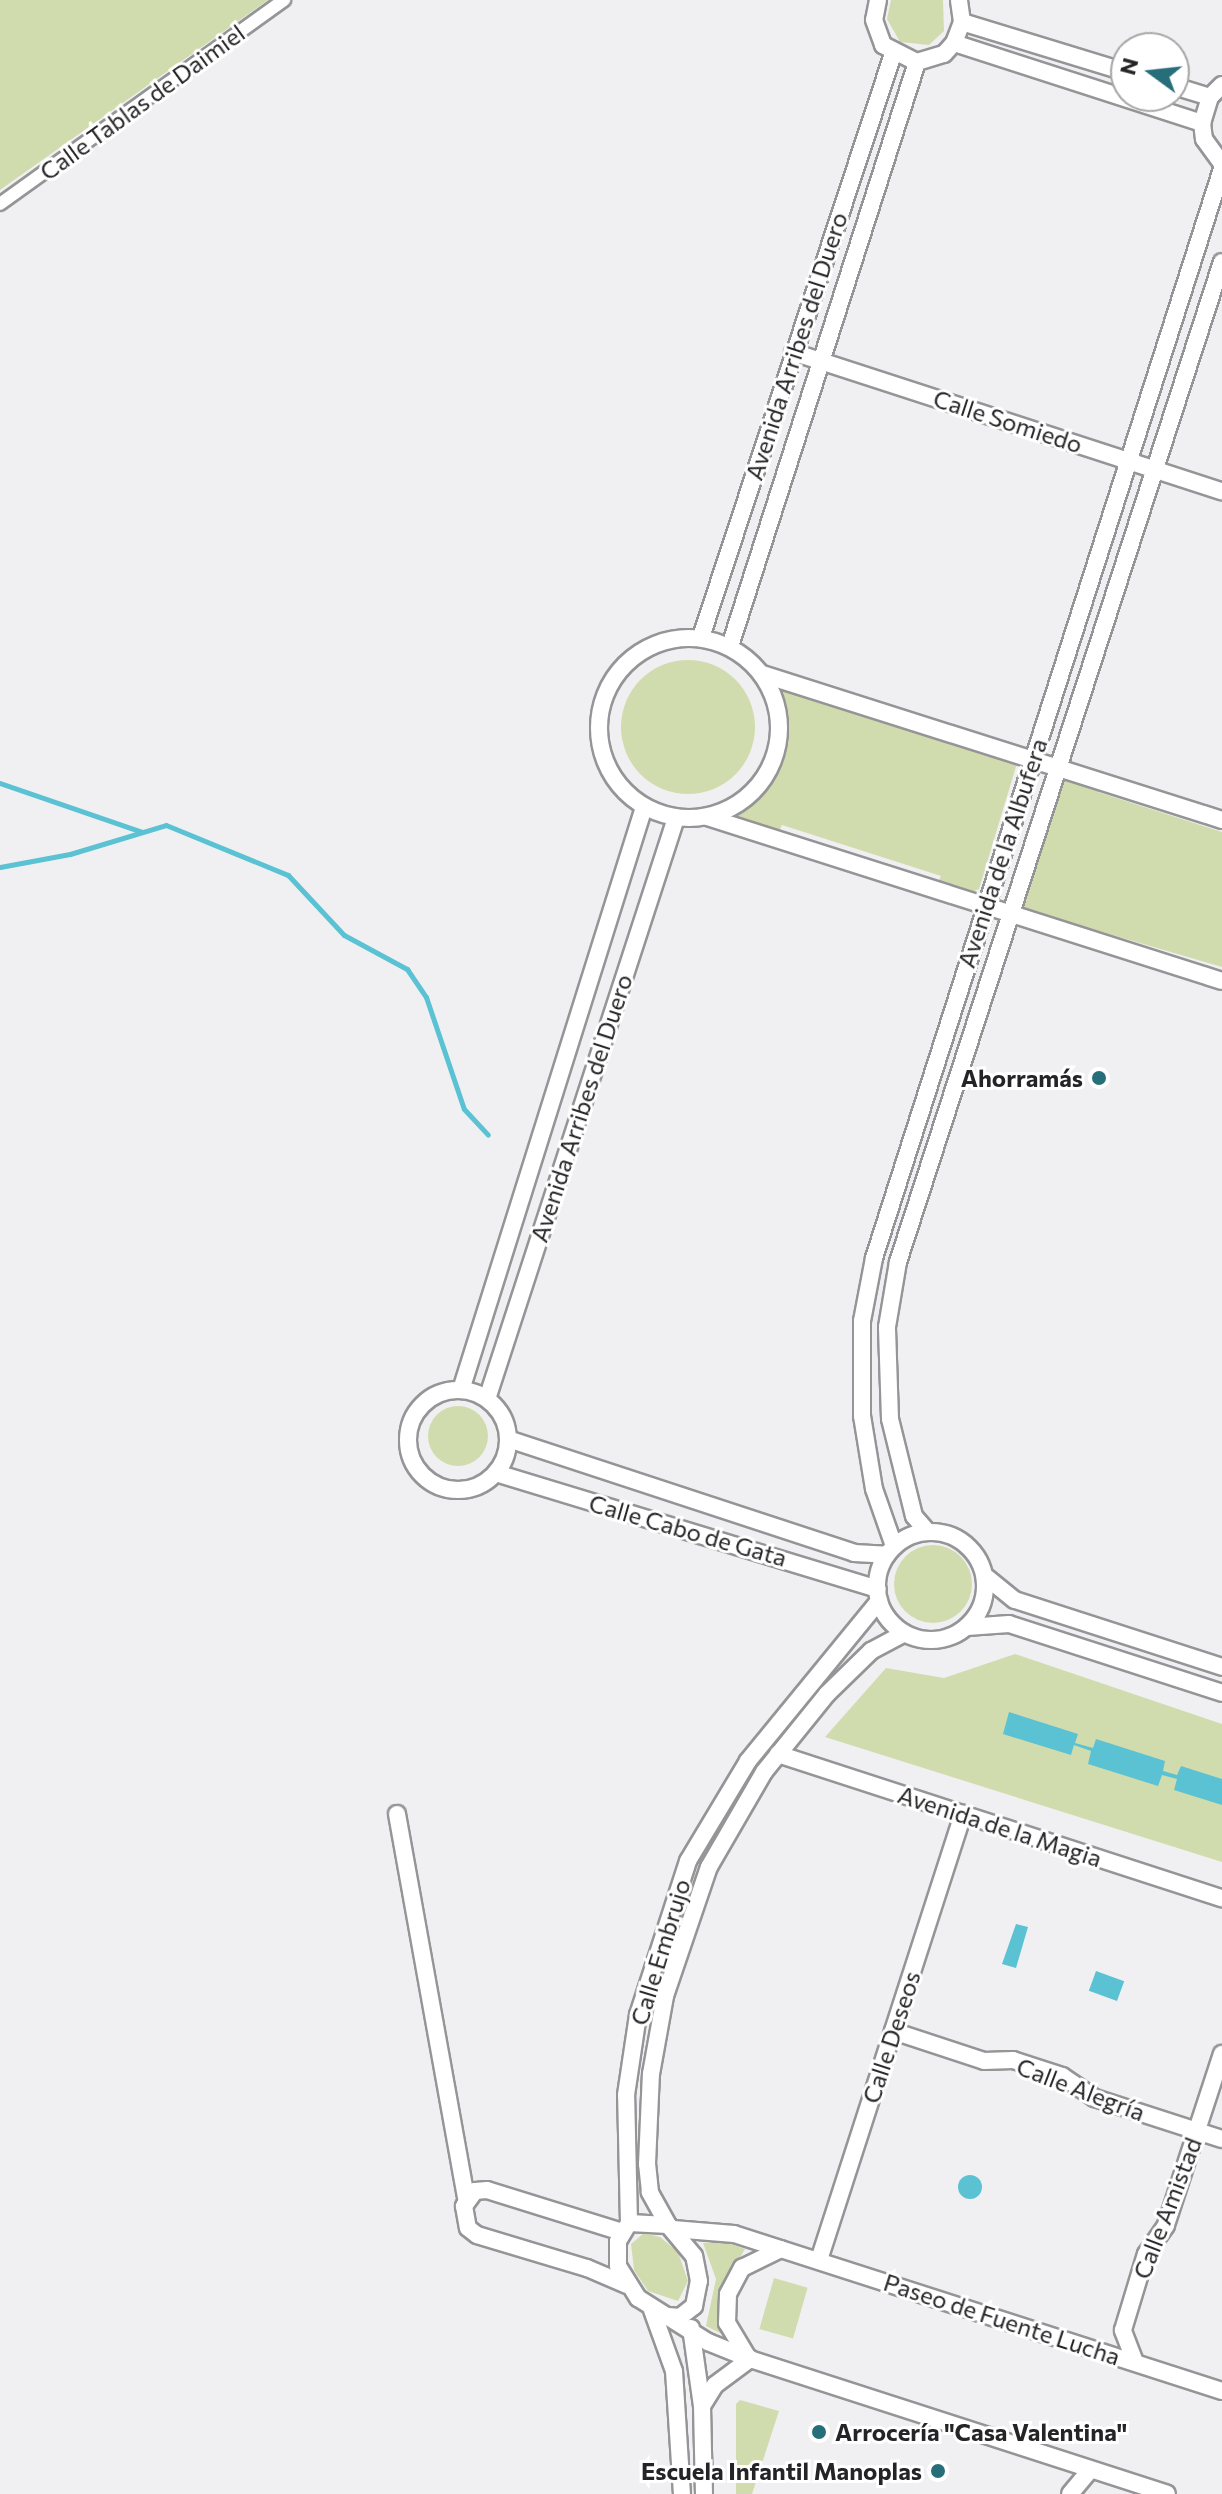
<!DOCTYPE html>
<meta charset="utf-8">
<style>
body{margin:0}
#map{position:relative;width:1222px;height:2494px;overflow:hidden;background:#f0f0f3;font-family:Commissioner,sans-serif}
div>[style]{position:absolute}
.green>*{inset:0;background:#d1dcae;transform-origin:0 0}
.round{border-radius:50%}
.water>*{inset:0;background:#5ac2d2;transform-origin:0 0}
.stream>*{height:5px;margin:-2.5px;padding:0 2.5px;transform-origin:2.5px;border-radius:2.5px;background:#5ac2d2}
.roads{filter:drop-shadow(2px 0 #959598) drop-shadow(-2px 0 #959598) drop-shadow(0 2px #959598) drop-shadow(0 -2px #959598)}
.pedestrian>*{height:12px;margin:-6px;padding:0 6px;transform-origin:6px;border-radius:6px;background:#fff}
.minor>*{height:16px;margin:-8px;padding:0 8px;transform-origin:8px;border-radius:8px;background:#fff}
.minor>.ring{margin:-8px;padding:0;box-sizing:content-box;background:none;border:16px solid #fff;border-radius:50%}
.dots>*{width:22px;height:22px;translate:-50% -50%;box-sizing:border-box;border:4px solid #fff;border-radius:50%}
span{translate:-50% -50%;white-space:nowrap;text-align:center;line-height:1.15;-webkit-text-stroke:6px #fff;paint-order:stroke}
.street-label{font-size:24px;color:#242325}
.poi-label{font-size:24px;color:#242325;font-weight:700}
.right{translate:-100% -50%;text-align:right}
.left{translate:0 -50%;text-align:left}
.north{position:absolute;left:1110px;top:32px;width:80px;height:80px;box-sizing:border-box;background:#fff;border:2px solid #a7a7a8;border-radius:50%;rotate:285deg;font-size:22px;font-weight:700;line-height:32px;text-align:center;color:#242325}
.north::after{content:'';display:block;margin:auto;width:28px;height:36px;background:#276e7b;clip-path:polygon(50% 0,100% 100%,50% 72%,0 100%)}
</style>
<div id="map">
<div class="green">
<i style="clip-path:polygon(0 0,268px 0,0 190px)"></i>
<i style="clip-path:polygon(891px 0,943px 0,944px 31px,929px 45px,900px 42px,887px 19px)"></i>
<i class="round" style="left:621px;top:660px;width:134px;height:134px"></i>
<i style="clip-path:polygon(772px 683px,822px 698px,821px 703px,1018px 760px,979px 889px,968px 894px,938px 882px,941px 876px,782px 825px,779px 832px,729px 815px,764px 787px,778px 762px,784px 730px)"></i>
<i style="clip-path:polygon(1063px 773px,1099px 785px,1098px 792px,1222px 832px,1222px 967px,1020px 908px)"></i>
<i class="round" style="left:428px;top:1406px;width:60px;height:60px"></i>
<i class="round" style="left:894px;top:1545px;width:78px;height:78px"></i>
<i style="clip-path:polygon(1015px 1654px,1222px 1724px,1222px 1862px,825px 1737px,886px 1668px,944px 1678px)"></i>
<i style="clip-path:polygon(644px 2233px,660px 2237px,678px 2252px,688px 2281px,678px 2301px,648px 2291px,634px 2270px,631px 2244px)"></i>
<i style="clip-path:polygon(722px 2241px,745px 2249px,721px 2290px,718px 2314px,728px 2337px,706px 2326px,716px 2279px,703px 2243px)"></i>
<i style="left:774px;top:2278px;width:35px;height:53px;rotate:16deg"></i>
<i style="clip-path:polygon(740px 2400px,779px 2411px,752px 2494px,736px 2494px,736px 2404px)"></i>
</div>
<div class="water">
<i style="clip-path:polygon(1009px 1712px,1078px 1734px,1075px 1743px,1093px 1748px,1096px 1739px,1165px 1761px,1163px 1771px,1177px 1775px,1181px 1766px,1222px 1779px,1222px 1805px,1174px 1790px,1177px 1779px,1162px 1775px,1158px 1786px,1088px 1764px,1091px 1751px,1074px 1745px,1071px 1755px,1003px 1734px)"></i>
<i style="clip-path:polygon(1016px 1924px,1028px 1927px,1016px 1968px,1002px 1964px)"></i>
<i style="left:1096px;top:1971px;width:30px;height:21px;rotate:20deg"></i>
<i class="round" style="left:958px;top:2175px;width:24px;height:24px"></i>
</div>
<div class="stream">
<i style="left:0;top:783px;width:150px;rotate:19deg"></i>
<i style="left:0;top:867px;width:71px;rotate:-10.5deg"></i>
<i style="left:70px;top:854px;width:100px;rotate:-16.8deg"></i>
<i style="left:166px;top:825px;width:132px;rotate:22.3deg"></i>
<i style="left:288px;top:875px;width:82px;rotate:47deg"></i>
<i style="left:344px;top:935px;width:72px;rotate:28.4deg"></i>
<i style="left:407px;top:969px;width:34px;rotate:56deg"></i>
<i style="left:426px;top:997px;width:118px;rotate:71.3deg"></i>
<i style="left:464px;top:1109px;width:35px;rotate:47deg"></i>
</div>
<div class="roads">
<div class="pedestrian">
<i style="left:0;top:204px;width:350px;rotate:-35.7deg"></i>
</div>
<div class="minor">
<i style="left:878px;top:0;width:20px;rotate:101deg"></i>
<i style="left:874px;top:20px;width:27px;rotate:70deg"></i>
<i style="left:883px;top:45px;width:38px;rotate:27deg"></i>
<i style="left:917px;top:62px;width:28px;rotate:-17deg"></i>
<i style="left:944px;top:54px;width:15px;rotate:-48deg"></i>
<i style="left:954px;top:43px;width:22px;rotate:-69deg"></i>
<i style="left:962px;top:22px;width:22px;rotate:-98deg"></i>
<i style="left:962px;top:22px;width:171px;rotate:17deg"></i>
<i style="left:954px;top:43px;width:261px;rotate:17.9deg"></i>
<i style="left:1222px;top:85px;width:17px;rotate:135deg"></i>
<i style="left:1210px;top:97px;width:27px;rotate:107deg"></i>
<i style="left:1202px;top:123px;width:16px;rotate:83deg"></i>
<i style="left:1204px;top:139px;width:31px;rotate:54deg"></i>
<i style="left:1174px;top:86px;width:38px;rotate:17deg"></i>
<i style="left:793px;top:352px;width:451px;rotate:18deg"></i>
<i style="left:701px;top:637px;width:614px;rotate:-71.77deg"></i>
<i class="ring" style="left:599px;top:638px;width:164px;height:164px"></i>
<i style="left:730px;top:646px;width:613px;rotate:-72.24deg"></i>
<i style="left:762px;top:674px;width:483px;rotate:17.6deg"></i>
<i style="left:707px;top:817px;width:540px;rotate:17.66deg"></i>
<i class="ring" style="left:408px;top:1390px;width:84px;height:84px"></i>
<i style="left:461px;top:1390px;width:611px;rotate:-72.57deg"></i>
<i style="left:487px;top:1399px;width:611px;rotate:-71.98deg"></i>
<i style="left:508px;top:1439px;width:364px;rotate:18.2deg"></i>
<i style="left:854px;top:1553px;width:33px;rotate:3deg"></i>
<i style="left:496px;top:1473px;width:399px;rotate:16.9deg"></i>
<i style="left:927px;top:1531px;width:20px;rotate:-131deg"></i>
<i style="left:914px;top:1516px;width:100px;rotate:-103.9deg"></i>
<i style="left:890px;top:1419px;width:92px;rotate:-91.9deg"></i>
<i style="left:887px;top:1327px;width:66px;rotate:-80.4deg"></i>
<i style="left:898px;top:1262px;width:1051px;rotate:-72.05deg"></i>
<i class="ring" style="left:877px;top:1532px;width:92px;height:92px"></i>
<i style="left:894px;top:1546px;width:60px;rotate:-109.3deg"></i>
<i style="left:874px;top:1489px;width:74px;rotate:-99.3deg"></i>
<i style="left:862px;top:1416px;width:95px;rotate:-90deg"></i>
<i style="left:862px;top:1321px;width:64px;rotate:-79.2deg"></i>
<i style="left:874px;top:1258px;width:1143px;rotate:-72.28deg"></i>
<i style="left:985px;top:1576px;width:38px;rotate:39deg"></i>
<i style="left:1015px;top:1600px;width:218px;rotate:17.9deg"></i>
<i style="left:967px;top:1627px;width:42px;rotate:-4.1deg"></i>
<i style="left:1009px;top:1624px;width:224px;rotate:17.9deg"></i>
<i style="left:778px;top:1754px;width:467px;rotate:18deg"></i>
<i style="left:397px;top:1814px;width:391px;rotate:79.8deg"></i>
<i style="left:893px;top:2031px;width:96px;rotate:18.2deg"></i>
<i style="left:984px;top:2061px;width:29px;rotate:-2deg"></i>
<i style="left:1013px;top:2060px;width:52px;rotate:18.1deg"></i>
<i style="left:1062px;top:2076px;width:40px;rotate:34deg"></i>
<i style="left:1095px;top:2098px;width:133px;rotate:17.9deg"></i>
<i style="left:629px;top:2223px;width:128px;rotate:-91.3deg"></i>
<i style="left:626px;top:2095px;width:81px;rotate:-81.5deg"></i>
<i style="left:638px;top:2015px;width:162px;rotate:-72deg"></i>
<i style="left:688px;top:1861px;width:117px;rotate:-59deg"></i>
<i style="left:748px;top:1761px;width:207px;rotate:-50.7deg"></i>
<i style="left:668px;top:2225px;width:38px;rotate:-119deg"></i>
<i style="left:650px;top:2192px;width:28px;rotate:-96deg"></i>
<i style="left:647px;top:2164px;width:90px;rotate:-87.5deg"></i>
<i style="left:651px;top:2074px;width:79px;rotate:-79.8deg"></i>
<i style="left:665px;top:1996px;width:136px;rotate:-71.2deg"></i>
<i style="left:709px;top:1867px;width:110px;rotate:-59.9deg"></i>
<i style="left:764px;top:1772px;width:100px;rotate:-51.1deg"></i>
<i style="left:827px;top:1694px;width:62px;rotate:-44.3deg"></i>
<i style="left:871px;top:1651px;width:38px;rotate:-28deg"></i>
<i style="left:673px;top:2229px;width:61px;rotate:4.7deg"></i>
<i style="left:734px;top:2234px;width:513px;rotate:17.83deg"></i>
<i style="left:622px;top:2232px;width:141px;rotate:-162.7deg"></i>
<i style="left:487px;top:2190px;width:12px;rotate:175deg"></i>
<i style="left:475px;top:2191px;width:19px;rotate:126deg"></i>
<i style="left:464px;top:2206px;width:22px;rotate:80deg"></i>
<i style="left:468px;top:2228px;width:11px;rotate:38deg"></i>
<i style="left:477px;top:2235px;width:115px;rotate:16.7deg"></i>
<i style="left:587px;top:2268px;width:43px;rotate:23deg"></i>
<i style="left:819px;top:2260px;width:469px;rotate:-72.1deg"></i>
<i style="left:652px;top:2310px;width:65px;rotate:70.2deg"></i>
<i style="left:674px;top:2371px;width:123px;rotate:86.3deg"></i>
<i style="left:668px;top:2316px;width:12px;rotate:5deg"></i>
<i style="left:680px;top:2317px;width:18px;rotate:-38deg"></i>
<i style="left:694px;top:2306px;width:25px;rotate:-79deg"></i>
<i style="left:699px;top:2281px;width:25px;rotate:-101deg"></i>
<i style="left:694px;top:2256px;width:40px;rotate:-130deg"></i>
<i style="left:668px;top:2225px;width:39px;rotate:-177deg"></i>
<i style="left:629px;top:2223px;width:21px;rotate:121deg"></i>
<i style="left:618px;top:2241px;width:25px;rotate:90deg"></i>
<i style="left:618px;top:2266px;width:38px;rotate:58deg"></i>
<i style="left:638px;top:2298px;width:83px;rotate:32.2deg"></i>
<i style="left:708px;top:2342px;width:45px;rotate:22deg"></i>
<i style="left:691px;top:2328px;width:79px;rotate:82deg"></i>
<i style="left:702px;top:2406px;width:88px;rotate:88.7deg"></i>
<i style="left:747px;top:2356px;width:39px;rotate:-121deg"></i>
<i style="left:727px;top:2323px;width:29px;rotate:-88deg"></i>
<i style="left:728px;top:2294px;width:30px;rotate:-62deg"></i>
<i style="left:742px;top:2268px;width:43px;rotate:-26deg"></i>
<i style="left:1135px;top:2362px;width:34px;rotate:-111deg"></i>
<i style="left:1123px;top:2330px;width:79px;rotate:-73.2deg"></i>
<i style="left:1146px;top:2254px;width:35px;rotate:-55deg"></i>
<i style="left:1166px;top:2225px;width:180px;rotate:-71.9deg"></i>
<i style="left:702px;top:2406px;width:25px;rotate:-58deg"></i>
<i style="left:715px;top:2385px;width:44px;rotate:-36.6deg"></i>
<i style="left:750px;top:2359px;width:438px;rotate:17.9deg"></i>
<i style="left:1070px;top:2494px;width:31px;rotate:-50deg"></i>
</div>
</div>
<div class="dots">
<i style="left:1099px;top:1078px;background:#276e7b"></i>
<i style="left:819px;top:2432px;background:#276e7b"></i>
<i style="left:938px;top:2471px;background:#276e7b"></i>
</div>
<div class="street-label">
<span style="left:142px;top:102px;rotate:-36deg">Calle Tablas de Daimiel</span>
<span style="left:796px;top:346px;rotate:-72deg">Avenida Arribes del Duero</span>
<span style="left:1008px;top:421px;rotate:18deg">Calle Somiedo</span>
<span style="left:1002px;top:853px;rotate:-72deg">Avenida de la Albufera</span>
<span style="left:581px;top:1108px;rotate:-72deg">Avenida Arribes del Duero</span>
<span style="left:688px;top:1530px;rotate:16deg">Calle Cabo de Gata</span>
<span style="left:1000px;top:1826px;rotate:18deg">Avenida de la Magia</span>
<span style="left:660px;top:1952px;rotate:-73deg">Calle Embrujo</span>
<span style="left:891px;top:2037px;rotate:-72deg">Calle Deseos</span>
<span style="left:1081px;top:2089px;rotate:21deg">Calle Alegría</span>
<span style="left:1167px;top:2208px;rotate:-69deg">Calle Amistad</span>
<span style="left:1002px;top:2319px;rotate:18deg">Paseo de Fuente Lucha</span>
</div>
<div class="poi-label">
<span class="right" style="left:1083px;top:1078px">Ahorramás</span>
<span class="left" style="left:835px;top:2432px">Arrocería "Casa Valentina"</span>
<span class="right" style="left:922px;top:2471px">Escuela Infantil Manoplas</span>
</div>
<div class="north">N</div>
</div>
